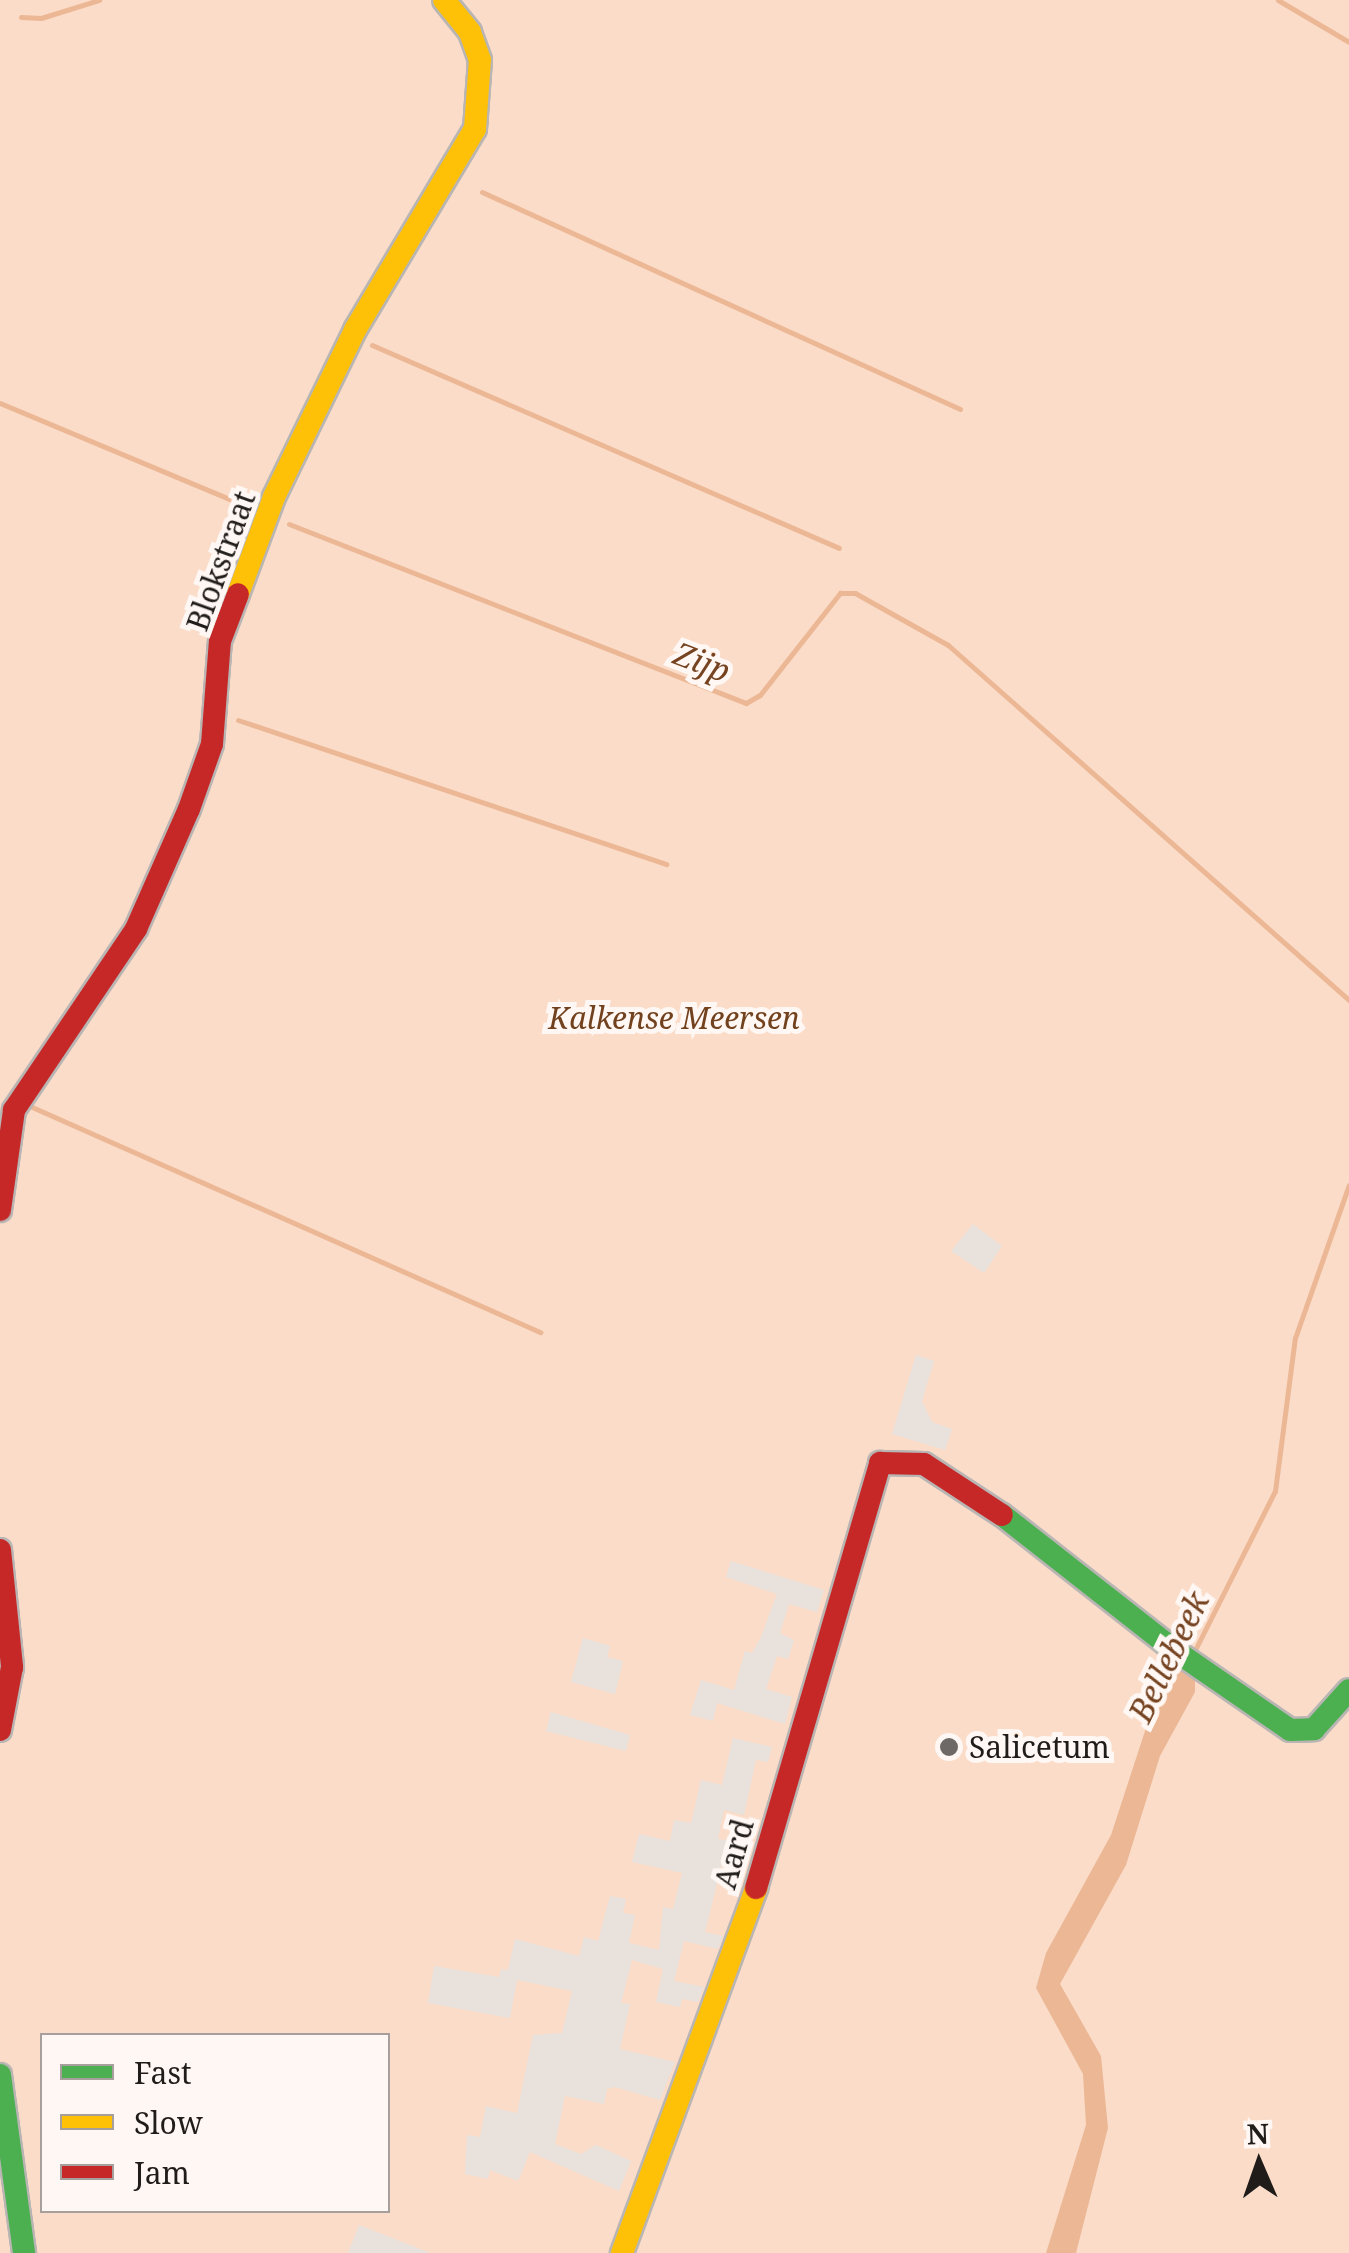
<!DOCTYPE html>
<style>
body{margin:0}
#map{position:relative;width:1349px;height:2253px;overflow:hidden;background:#fcf8f6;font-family:"Noto Serif",serif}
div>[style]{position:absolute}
.green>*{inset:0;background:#fadcc9}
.water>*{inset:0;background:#ecb794}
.stream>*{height:5px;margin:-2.5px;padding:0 2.5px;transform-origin:2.5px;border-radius:2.5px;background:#ecb794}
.building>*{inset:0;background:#e8e1dc}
.roads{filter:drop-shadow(2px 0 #b9b5b3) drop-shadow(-2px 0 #b9b5b3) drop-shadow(0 2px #b9b5b3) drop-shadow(0 -2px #b9b5b3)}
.fast>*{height:22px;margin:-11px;padding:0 11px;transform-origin:11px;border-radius:11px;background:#4caf50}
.slow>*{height:22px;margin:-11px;padding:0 11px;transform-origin:11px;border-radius:11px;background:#ffc107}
.jam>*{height:22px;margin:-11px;padding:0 11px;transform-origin:11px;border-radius:11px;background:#c62828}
.dots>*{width:28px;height:28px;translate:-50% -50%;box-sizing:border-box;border:5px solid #fff7f3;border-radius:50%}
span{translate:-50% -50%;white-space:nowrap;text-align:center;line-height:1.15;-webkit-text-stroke:10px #fff7f3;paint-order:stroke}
.street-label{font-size:30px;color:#201c1a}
.park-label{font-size:30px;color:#72411e;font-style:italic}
.poi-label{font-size:30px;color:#201c1a}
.left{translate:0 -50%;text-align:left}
.water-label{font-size:32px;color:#754320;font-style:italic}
.legend{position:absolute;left:40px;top:2033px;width:350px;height:180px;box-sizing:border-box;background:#fff7f3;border:2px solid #a69f9c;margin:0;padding:12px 18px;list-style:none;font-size:30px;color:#201c1a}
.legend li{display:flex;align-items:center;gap:20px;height:50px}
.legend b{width:50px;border:2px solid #a69f9c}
.north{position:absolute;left:1209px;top:2113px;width:100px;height:100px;-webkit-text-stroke:8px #fff7f3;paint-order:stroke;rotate:358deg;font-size:28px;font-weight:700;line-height:40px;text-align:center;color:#201c1a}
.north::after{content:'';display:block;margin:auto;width:35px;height:45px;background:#201c1a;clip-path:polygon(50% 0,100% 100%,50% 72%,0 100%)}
</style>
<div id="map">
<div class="green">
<i style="clip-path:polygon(evenodd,0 0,1349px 0,1349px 2253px,0 2253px,0 0,42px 2036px,388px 2036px,388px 2210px,42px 2210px,42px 2036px)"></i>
</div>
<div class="water">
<i style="clip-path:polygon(1178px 1664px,1195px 1673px,1195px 1692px,1160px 1756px,1126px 1865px,1060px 1984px,1101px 2056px,1108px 2128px,1076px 2253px,1046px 2253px,1086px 2125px,1083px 2074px,1036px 1988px,1046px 1953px,1111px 1835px,1145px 1731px,1148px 1694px)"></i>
</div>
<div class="stream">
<i style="left:1278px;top:0;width:82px;rotate:30.6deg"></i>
<i style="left:21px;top:17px;width:20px;rotate:3deg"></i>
<i style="left:41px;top:18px;width:61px;rotate:-17.2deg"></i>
<i style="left:482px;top:192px;width:525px;rotate:24.42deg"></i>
<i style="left:372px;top:345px;width:509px;rotate:23.49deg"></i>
<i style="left:0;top:403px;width:262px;rotate:22.7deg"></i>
<i style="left:289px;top:524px;width:491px;rotate:21.4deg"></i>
<i style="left:746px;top:703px;width:16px;rotate:-30deg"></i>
<i style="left:760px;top:695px;width:130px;rotate:-51.9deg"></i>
<i style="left:840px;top:593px;width:15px"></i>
<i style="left:855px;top:593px;width:107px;rotate:29.2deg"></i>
<i style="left:948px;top:645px;width:536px;rotate:41.52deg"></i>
<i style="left:238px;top:720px;width:452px;rotate:18.6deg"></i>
<i style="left:32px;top:1107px;width:556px;rotate:23.89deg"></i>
<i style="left:1194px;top:1652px;width:180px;rotate:-63.3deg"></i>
<i style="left:1275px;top:1491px;width:154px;rotate:-82.6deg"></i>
<i style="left:1295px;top:1338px;width:162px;rotate:-70.6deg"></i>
</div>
<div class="building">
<i style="clip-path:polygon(973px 1224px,1002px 1246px,984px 1273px,951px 1251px)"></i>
<i style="clip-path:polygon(916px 1355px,934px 1361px,922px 1401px,932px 1422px,952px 1429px,945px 1450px,892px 1434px)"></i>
<i style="clip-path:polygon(731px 1561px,824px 1590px,817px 1612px,789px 1604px,780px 1633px,794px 1640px,788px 1659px,777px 1656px,766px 1689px,792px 1697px,785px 1724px,717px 1703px,713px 1721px,690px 1715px,701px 1680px,734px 1690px,745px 1651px,752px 1653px,761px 1637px,777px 1594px,726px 1577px)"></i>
<i style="clip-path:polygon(583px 1638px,610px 1646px,607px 1657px,623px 1661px,615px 1694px,571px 1682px)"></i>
<i style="clip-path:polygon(551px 1712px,630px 1735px,626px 1751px,546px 1731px)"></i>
<i style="clip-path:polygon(733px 1738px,772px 1747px,768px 1762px,756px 1760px,744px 1815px,724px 1810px,718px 1839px,735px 1842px,732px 1857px,724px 1856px,705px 1932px,723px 1936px,718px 1949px,684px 1941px,674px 1981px,704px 1987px,698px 2002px,682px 1999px,680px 2007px,656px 2002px,663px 1969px,632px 1960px,621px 2003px,630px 2004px,620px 2049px,675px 2062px,660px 2100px,615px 2087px,607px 2089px,604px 2104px,565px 2096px,555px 2144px,581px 2154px,596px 2145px,631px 2161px,619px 2191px,530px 2152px,518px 2181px,490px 2170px,488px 2179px,465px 2174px,467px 2135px,480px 2137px,486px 2106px,517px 2113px,533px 2035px,562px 2033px,572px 1991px,517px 1980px,510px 2018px,428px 2003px,434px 1966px,499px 1977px,501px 1969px,508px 1970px,515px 1939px,579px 1956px,584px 1937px,598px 1941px,610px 1896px,626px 1899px,623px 1913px,635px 1915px,629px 1943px,659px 1950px,663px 1907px,673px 1909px,682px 1873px,632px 1862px,639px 1834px,670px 1841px,674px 1820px,691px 1823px,701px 1780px,722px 1785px)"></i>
<i style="clip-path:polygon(359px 2225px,428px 2252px,428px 2253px,348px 2253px)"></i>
</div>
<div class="roads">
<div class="fast">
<i style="left:1002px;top:1515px;width:222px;rotate:38.1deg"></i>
<i style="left:1177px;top:1652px;width:137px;rotate:34.6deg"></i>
<i style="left:1290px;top:1730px;width:24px;rotate:-2deg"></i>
<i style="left:1314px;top:1729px;width:52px;rotate:-48.1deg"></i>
<i style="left:0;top:2075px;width:180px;rotate:82.3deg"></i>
</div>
<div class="slow">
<i style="left:238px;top:594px;width:103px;rotate:-69.6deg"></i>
<i style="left:274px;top:497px;width:186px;rotate:-64.1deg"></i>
<i style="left:355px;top:330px;width:234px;rotate:-59.2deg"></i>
<i style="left:475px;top:129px;width:69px;rotate:-85.9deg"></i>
<i style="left:480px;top:60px;width:30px;rotate:-110deg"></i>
<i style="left:470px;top:32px;width:41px;rotate:-129.1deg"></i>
<i style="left:622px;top:2253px;width:389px;rotate:-69.8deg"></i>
</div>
<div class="jam">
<i style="left:0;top:1210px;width:101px;rotate:-82deg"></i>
<i style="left:14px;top:1110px;width:218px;rotate:-56deg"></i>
<i style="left:136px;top:929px;width:131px;rotate:-66.2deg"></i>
<i style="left:189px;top:809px;width:69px;rotate:-70.5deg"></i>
<i style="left:212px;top:744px;width:103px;rotate:-85.6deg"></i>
<i style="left:220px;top:641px;width:50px;rotate:-69deg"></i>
<i style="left:0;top:1550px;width:118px;rotate:84.1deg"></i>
<i style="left:12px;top:1667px;width:64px;rotate:100.8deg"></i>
<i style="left:756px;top:1888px;width:443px;rotate:-73.7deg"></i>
<i style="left:880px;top:1463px;width:44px;rotate:1.3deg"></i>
<i style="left:924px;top:1464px;width:93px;rotate:33.2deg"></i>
</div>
</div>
<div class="dots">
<i style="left:949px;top:1747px;background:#6d6967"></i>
</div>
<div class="street-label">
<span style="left:221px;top:561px;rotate:-70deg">Blokstraat</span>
<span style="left:734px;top:1854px;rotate:-74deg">Aard</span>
</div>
<div class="park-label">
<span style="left:674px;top:1018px">Kalkense Meersen</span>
</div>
<div class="poi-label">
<span class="left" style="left:969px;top:1747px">Salicetum</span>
</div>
<div class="water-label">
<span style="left:702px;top:662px;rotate:21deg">Zijp</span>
<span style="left:1169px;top:1657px;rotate:-64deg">Bellebeek</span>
</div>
<ul class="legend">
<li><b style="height:12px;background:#4caf50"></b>Fast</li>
<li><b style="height:12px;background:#ffc107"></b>Slow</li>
<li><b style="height:12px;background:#c62828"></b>Jam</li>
</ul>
<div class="north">N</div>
</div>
